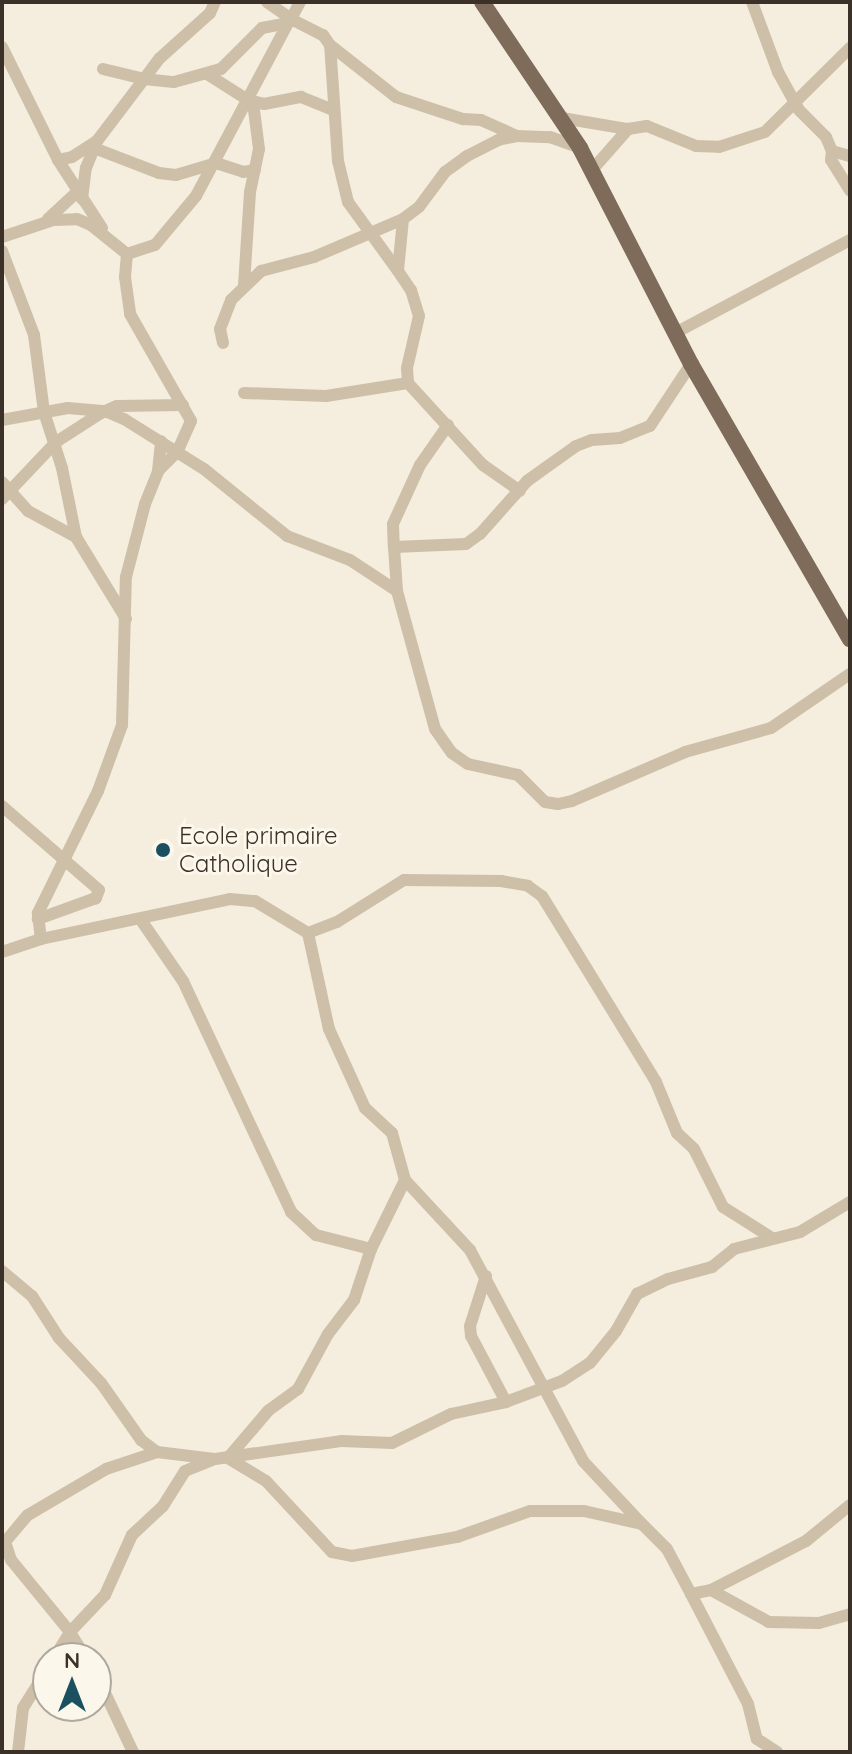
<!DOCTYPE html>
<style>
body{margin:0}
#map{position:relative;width:852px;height:1754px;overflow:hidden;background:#f5eede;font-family:Quicksand,sans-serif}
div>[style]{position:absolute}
.minor>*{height:12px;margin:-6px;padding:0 6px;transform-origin:6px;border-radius:6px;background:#cec0a8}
.major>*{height:16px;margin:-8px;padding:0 8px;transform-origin:8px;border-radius:8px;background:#7e6b59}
.dots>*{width:22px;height:22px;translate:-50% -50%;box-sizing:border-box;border:4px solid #fcf7eb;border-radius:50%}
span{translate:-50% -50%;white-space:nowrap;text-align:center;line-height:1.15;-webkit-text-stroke:6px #fcf7eb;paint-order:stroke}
.poi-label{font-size:24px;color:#3b3129}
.left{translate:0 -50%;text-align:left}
.frame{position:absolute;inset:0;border:4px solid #3b3129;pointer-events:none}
.north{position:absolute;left:32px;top:1642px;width:80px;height:80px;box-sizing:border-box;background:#fcf7eb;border:2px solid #afa89d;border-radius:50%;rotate:0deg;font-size:22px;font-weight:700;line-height:32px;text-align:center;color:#3b3129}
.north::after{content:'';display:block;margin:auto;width:28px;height:36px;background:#1a5060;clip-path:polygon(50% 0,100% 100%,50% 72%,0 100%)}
</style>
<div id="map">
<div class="minor">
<i style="left:267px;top:2px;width:29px;rotate:35deg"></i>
<i style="left:291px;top:19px;width:19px;rotate:-62deg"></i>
<i style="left:752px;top:2px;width:75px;rotate:69.6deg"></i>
<i style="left:778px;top:72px;width:43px;rotate:61.1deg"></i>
<i style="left:799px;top:110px;width:38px;rotate:45deg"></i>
<i style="left:826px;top:137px;width:15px;rotate:67deg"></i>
<i style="left:832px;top:151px;width:9px;rotate:96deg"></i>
<i style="left:831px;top:160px;width:36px;rotate:58deg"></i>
<i style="left:2px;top:47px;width:126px;rotate:63.6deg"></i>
<i style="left:58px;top:160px;width:81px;rotate:57.1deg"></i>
<i style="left:103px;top:69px;width:42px;rotate:13.7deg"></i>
<i style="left:144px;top:79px;width:26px;rotate:-53deg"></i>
<i style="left:160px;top:58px;width:67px;rotate:-42deg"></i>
<i style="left:210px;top:13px;width:12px;rotate:-66deg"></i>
<i style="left:207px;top:74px;width:49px;rotate:32.4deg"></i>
<i style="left:248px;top:100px;width:16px;rotate:14deg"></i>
<i style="left:264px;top:104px;width:38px;rotate:-11deg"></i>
<i style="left:301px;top:97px;width:35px;rotate:22deg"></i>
<i style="left:562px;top:118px;width:67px;rotate:9.5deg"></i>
<i style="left:628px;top:129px;width:19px;rotate:-9deg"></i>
<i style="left:647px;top:126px;width:53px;rotate:22.2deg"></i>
<i style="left:696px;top:146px;width:23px;rotate:2deg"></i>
<i style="left:719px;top:147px;width:48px;rotate:-18.1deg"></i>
<i style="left:765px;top:132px;width:120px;rotate:-44.7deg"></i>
<i style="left:94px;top:148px;width:70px;rotate:21deg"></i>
<i style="left:159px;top:173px;width:17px;rotate:7deg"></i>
<i style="left:176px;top:175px;width:42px;rotate:-16.7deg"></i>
<i style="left:216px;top:163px;width:28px;rotate:18deg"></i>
<i style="left:243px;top:172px;width:12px;rotate:-9deg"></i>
<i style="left:832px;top:151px;width:19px;rotate:16deg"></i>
<i style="left:58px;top:160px;width:14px;rotate:-12deg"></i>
<i style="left:72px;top:157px;width:30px;rotate:-33deg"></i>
<i style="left:592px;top:170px;width:55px;rotate:-48.7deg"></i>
<i style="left:82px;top:199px;width:31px;rotate:-83deg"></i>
<i style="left:86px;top:168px;width:29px;rotate:-68deg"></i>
<i style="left:97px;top:141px;width:78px;rotate:-52.8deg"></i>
<i style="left:144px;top:79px;width:30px;rotate:6deg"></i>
<i style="left:174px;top:82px;width:49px;rotate:-15.5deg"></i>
<i style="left:221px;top:69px;width:58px;rotate:-45deg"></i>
<i style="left:262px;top:28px;width:26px;rotate:-11deg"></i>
<i style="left:288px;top:23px;width:5px;rotate:-53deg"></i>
<i style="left:291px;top:19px;width:36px;rotate:27deg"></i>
<i style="left:323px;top:35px;width:12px;rotate:55deg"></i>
<i style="left:48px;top:219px;width:41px;rotate:-43deg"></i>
<i style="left:403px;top:219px;width:52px;rotate:95.5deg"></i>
<i style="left:398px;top:271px;width:23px;rotate:56deg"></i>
<i style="left:411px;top:290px;width:27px;rotate:73deg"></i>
<i style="left:419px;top:316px;width:53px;rotate:103deg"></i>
<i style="left:407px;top:368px;width:15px;rotate:86deg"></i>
<i style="left:408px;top:383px;width:111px;rotate:47.6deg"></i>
<i style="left:483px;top:465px;width:45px;rotate:35.1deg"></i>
<i style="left:2px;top:237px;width:54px;rotate:-18.4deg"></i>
<i style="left:53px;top:220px;width:24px;rotate:-2deg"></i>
<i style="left:77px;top:219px;width:15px;rotate:23deg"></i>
<i style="left:91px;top:225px;width:46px;rotate:38.9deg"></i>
<i style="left:127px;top:254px;width:23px;rotate:95deg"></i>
<i style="left:125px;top:277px;width:37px;rotate:82deg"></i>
<i style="left:130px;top:314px;width:123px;rotate:60.3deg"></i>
<i style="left:191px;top:421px;width:34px;rotate:114deg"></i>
<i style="left:177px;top:452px;width:27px;rotate:135deg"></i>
<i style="left:2px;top:251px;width:90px;rotate:69.1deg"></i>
<i style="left:34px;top:335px;width:78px;rotate:82.6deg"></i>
<i style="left:44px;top:412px;width:59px;rotate:72.2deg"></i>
<i style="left:62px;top:468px;width:70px;rotate:78.5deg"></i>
<i style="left:127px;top:254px;width:29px;rotate:-18deg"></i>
<i style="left:155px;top:245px;width:64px;rotate:-50.1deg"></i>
<i style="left:196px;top:196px;width:196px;rotate:-62deg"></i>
<i style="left:398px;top:271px;width:85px;rotate:-125.9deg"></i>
<i style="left:348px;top:202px;width:42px;rotate:-103.7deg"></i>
<i style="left:338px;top:161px;width:116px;rotate:-93.9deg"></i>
<i style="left:330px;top:45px;width:84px;rotate:38.2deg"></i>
<i style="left:396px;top:97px;width:71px;rotate:18.2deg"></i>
<i style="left:463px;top:119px;width:18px;rotate:3deg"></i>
<i style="left:481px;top:120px;width:39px;rotate:24deg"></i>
<i style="left:244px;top:285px;width:93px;rotate:-86.3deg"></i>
<i style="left:250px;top:192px;width:44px;rotate:-78.2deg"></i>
<i style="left:259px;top:149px;width:47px;rotate:-97.3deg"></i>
<i style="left:675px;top:333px;width:198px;rotate:-28deg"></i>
<i style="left:223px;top:343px;width:14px;rotate:-102deg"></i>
<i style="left:220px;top:329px;width:31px;rotate:-69deg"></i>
<i style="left:231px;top:300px;width:42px;rotate:-44deg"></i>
<i style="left:261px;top:271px;width:55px;rotate:-14.8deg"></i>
<i style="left:314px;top:257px;width:97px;rotate:-23.1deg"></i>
<i style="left:403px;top:219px;width:20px;rotate:-37deg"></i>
<i style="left:419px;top:207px;width:44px;rotate:-53.4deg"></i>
<i style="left:445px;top:172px;width:27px;rotate:-36deg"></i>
<i style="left:467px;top:156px;width:35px;rotate:-27deg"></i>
<i style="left:498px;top:140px;width:19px;rotate:-12deg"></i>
<i style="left:517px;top:136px;width:33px;rotate:2deg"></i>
<i style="left:550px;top:137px;width:32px;rotate:20deg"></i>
<i style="left:244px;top:393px;width:82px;rotate:2.1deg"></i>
<i style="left:326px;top:396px;width:83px;rotate:-9deg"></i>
<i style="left:2px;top:420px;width:67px;rotate:-10.3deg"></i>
<i style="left:68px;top:408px;width:37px;rotate:5deg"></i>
<i style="left:105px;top:411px;width:21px;rotate:23deg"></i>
<i style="left:124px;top:419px;width:94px;rotate:32deg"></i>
<i style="left:204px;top:469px;width:107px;rotate:38.9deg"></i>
<i style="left:287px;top:536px;width:67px;rotate:20.9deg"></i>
<i style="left:350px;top:560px;width:56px;rotate:33.4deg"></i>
<i style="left:448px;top:425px;width:49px;rotate:125deg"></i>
<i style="left:420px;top:465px;width:65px;rotate:114.6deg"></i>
<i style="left:393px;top:524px;width:23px;rotate:88deg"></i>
<i style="left:394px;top:547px;width:44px;rotate:86.1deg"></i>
<i style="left:397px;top:591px;width:143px;rotate:74.6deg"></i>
<i style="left:435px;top:729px;width:29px;rotate:55deg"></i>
<i style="left:452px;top:753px;width:19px;rotate:35deg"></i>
<i style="left:468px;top:764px;width:51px;rotate:12.4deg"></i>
<i style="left:518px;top:775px;width:38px;rotate:45deg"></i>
<i style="left:545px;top:802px;width:13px;rotate:9deg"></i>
<i style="left:558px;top:804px;width:14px;rotate:-12deg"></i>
<i style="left:572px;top:801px;width:123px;rotate:-23.4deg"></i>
<i style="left:685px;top:752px;width:89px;rotate:-15.6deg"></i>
<i style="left:771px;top:728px;width:96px;rotate:-34.4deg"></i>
<i style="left:2px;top:482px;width:39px;rotate:48deg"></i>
<i style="left:28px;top:511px;width:55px;rotate:28.4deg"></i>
<i style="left:76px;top:537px;width:96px;rotate:58.6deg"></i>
<i style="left:2px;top:499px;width:79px;rotate:-46.5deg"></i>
<i style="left:56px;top:442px;width:54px;rotate:-32.8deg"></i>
<i style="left:101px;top:413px;width:17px;rotate:-24deg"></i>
<i style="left:117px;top:406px;width:66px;rotate:-0.9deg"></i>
<i style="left:394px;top:547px;width:72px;rotate:-2.4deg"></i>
<i style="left:466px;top:544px;width:17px;rotate:-36deg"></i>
<i style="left:480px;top:534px;width:71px;rotate:-48.4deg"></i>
<i style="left:527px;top:481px;width:60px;rotate:-35.5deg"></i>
<i style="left:576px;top:446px;width:17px;rotate:-21deg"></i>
<i style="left:592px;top:440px;width:28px;rotate:-4deg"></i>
<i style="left:620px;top:438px;width:32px;rotate:-22deg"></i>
<i style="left:650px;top:426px;width:74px;rotate:-56.5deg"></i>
<i style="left:2px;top:806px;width:128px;rotate:40.9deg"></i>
<i style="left:99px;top:890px;width:9px;rotate:111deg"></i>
<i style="left:96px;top:898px;width:62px;rotate:160.1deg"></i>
<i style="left:141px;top:920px;width:74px;rotate:55.5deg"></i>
<i style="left:183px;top:981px;width:255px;rotate:64.9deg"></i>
<i style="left:291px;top:1212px;width:34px;rotate:43deg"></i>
<i style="left:316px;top:1235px;width:57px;rotate:14.3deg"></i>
<i style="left:308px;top:933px;width:31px;rotate:-21deg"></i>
<i style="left:337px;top:922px;width:79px;rotate:-32.1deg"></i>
<i style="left:404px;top:880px;width:97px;rotate:0.6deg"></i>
<i style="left:501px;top:881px;width:27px;rotate:10deg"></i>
<i style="left:528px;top:886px;width:17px;rotate:36deg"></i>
<i style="left:542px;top:896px;width:61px;rotate:58.4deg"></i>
<i style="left:574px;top:948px;width:157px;rotate:58.5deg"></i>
<i style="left:656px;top:1082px;width:55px;rotate:67.6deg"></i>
<i style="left:677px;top:1133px;width:23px;rotate:43deg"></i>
<i style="left:694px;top:1149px;width:65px;rotate:63.4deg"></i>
<i style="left:723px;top:1207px;width:58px;rotate:32.3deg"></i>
<i style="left:41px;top:939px;width:26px;rotate:-97deg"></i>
<i style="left:38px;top:913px;width:136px;rotate:-63.8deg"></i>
<i style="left:98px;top:791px;width:70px;rotate:-70deg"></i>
<i style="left:122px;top:725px;width:148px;rotate:-88.5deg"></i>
<i style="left:126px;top:577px;width:75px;rotate:-75.4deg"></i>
<i style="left:145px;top:504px;width:35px;rotate:-68deg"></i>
<i style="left:158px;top:471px;width:30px;rotate:-84deg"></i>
<i style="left:2px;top:952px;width:41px;rotate:-18.4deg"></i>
<i style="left:41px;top:939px;width:193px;rotate:-11.9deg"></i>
<i style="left:230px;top:899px;width:25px;rotate:5deg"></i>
<i style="left:255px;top:901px;width:62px;rotate:31.1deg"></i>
<i style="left:308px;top:933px;width:98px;rotate:77.7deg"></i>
<i style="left:329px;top:1029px;width:87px;rotate:65.5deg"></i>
<i style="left:365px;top:1108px;width:37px;rotate:43deg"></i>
<i style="left:392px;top:1133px;width:49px;rotate:74.5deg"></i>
<i style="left:405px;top:1180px;width:96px;rotate:47.1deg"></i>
<i style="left:470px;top:1250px;width:239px;rotate:61.8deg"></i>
<i style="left:583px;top:1461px;width:86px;rotate:46.9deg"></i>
<i style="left:405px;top:1180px;width:77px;rotate:116.2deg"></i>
<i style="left:371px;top:1249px;width:54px;rotate:108.4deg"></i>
<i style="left:354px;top:1300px;width:43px;rotate:127.4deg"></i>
<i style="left:328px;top:1334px;width:63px;rotate:118.6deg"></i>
<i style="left:298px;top:1389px;width:37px;rotate:144deg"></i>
<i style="left:268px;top:1411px;width:62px;rotate:130.4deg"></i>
<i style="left:228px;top:1458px;width:44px;rotate:31.2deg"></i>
<i style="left:266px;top:1481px;width:97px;rotate:47.1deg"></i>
<i style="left:332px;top:1552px;width:20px;rotate:11deg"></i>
<i style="left:352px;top:1556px;width:107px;rotate:-10.3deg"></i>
<i style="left:457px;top:1537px;width:77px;rotate:-19.6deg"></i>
<i style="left:530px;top:1511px;width:54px"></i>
<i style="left:584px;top:1511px;width:59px;rotate:12.6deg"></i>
<i style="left:642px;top:1524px;width:35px;rotate:45deg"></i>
<i style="left:667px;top:1549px;width:51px;rotate:61.9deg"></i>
<i style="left:691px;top:1594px;width:124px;rotate:62.6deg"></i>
<i style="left:748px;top:1704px;width:36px;rotate:76deg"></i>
<i style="left:757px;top:1739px;width:24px;rotate:33deg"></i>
<i style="left:2px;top:1271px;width:39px;rotate:40deg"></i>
<i style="left:32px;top:1296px;width:50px;rotate:57.3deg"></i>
<i style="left:59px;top:1338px;width:62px;rotate:47deg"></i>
<i style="left:101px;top:1383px;width:70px;rotate:54.9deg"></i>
<i style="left:141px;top:1440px;width:20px;rotate:37deg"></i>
<i style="left:486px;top:1276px;width:52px;rotate:107.7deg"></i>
<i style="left:470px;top:1326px;width:10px;rotate:84deg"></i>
<i style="left:471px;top:1336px;width:75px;rotate:62.1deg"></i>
<i style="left:711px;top:1590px;width:66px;rotate:28.9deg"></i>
<i style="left:769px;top:1622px;width:50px;rotate:1.1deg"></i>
<i style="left:819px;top:1623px;width:32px;rotate:-16deg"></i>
<i style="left:691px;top:1594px;width:20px;rotate:-11deg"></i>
<i style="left:711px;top:1590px;width:107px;rotate:-27.3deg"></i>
<i style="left:806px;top:1541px;width:57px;rotate:-39.3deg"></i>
<i style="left:54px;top:1658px;width:31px;rotate:-58deg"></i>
<i style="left:70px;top:1632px;width:51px;rotate:-46.6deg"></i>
<i style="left:105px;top:1595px;width:66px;rotate:-65.8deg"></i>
<i style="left:132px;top:1535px;width:42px;rotate:-43.1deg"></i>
<i style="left:163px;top:1506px;width:41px;rotate:-57.8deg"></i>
<i style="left:185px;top:1471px;width:29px;rotate:-22deg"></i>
<i style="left:86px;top:1658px;width:31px;rotate:-122deg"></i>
<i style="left:70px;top:1632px;width:93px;rotate:-129.3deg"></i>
<i style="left:11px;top:1560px;width:19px;rotate:-108deg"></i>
<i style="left:5px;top:1542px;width:35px;rotate:-50deg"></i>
<i style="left:28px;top:1515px;width:91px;rotate:-30.5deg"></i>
<i style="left:106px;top:1469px;width:54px;rotate:-18.4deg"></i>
<i style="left:157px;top:1452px;width:58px;rotate:6.9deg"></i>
<i style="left:215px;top:1459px;width:127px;rotate:-8.1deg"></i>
<i style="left:341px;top:1441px;width:51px;rotate:2.2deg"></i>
<i style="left:392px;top:1443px;width:66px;rotate:-26.2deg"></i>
<i style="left:451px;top:1414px;width:56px;rotate:-12.3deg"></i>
<i style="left:506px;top:1402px;width:60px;rotate:-20.6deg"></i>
<i style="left:562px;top:1381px;width:33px;rotate:-33deg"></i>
<i style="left:590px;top:1363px;width:41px;rotate:-50.9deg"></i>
<i style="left:616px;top:1331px;width:43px;rotate:-60.4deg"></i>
<i style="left:637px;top:1294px;width:34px;rotate:-26deg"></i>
<i style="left:668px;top:1279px;width:46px;rotate:-15.3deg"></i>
<i style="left:712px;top:1267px;width:28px;rotate:-39deg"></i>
<i style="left:734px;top:1249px;width:68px;rotate:-14.4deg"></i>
<i style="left:800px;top:1232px;width:58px;rotate:-31deg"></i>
<i style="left:96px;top:1674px;width:86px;rotate:64.6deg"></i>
<i style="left:18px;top:1752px;width:44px;rotate:-83.5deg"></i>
<i style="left:23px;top:1708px;width:47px;rotate:-58deg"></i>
</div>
<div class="major">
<i style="left:482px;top:2px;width:176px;rotate:56.1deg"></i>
<i style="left:580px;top:148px;width:243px;rotate:62.8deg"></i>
<i style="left:691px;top:364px;width:318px;rotate:60deg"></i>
</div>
<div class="dots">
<i style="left:163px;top:850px;background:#1a5060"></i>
</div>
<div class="poi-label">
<span class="left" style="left:179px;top:850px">Ecole primaire<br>Catholique</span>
</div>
<div class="frame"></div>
<div class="north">N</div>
</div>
